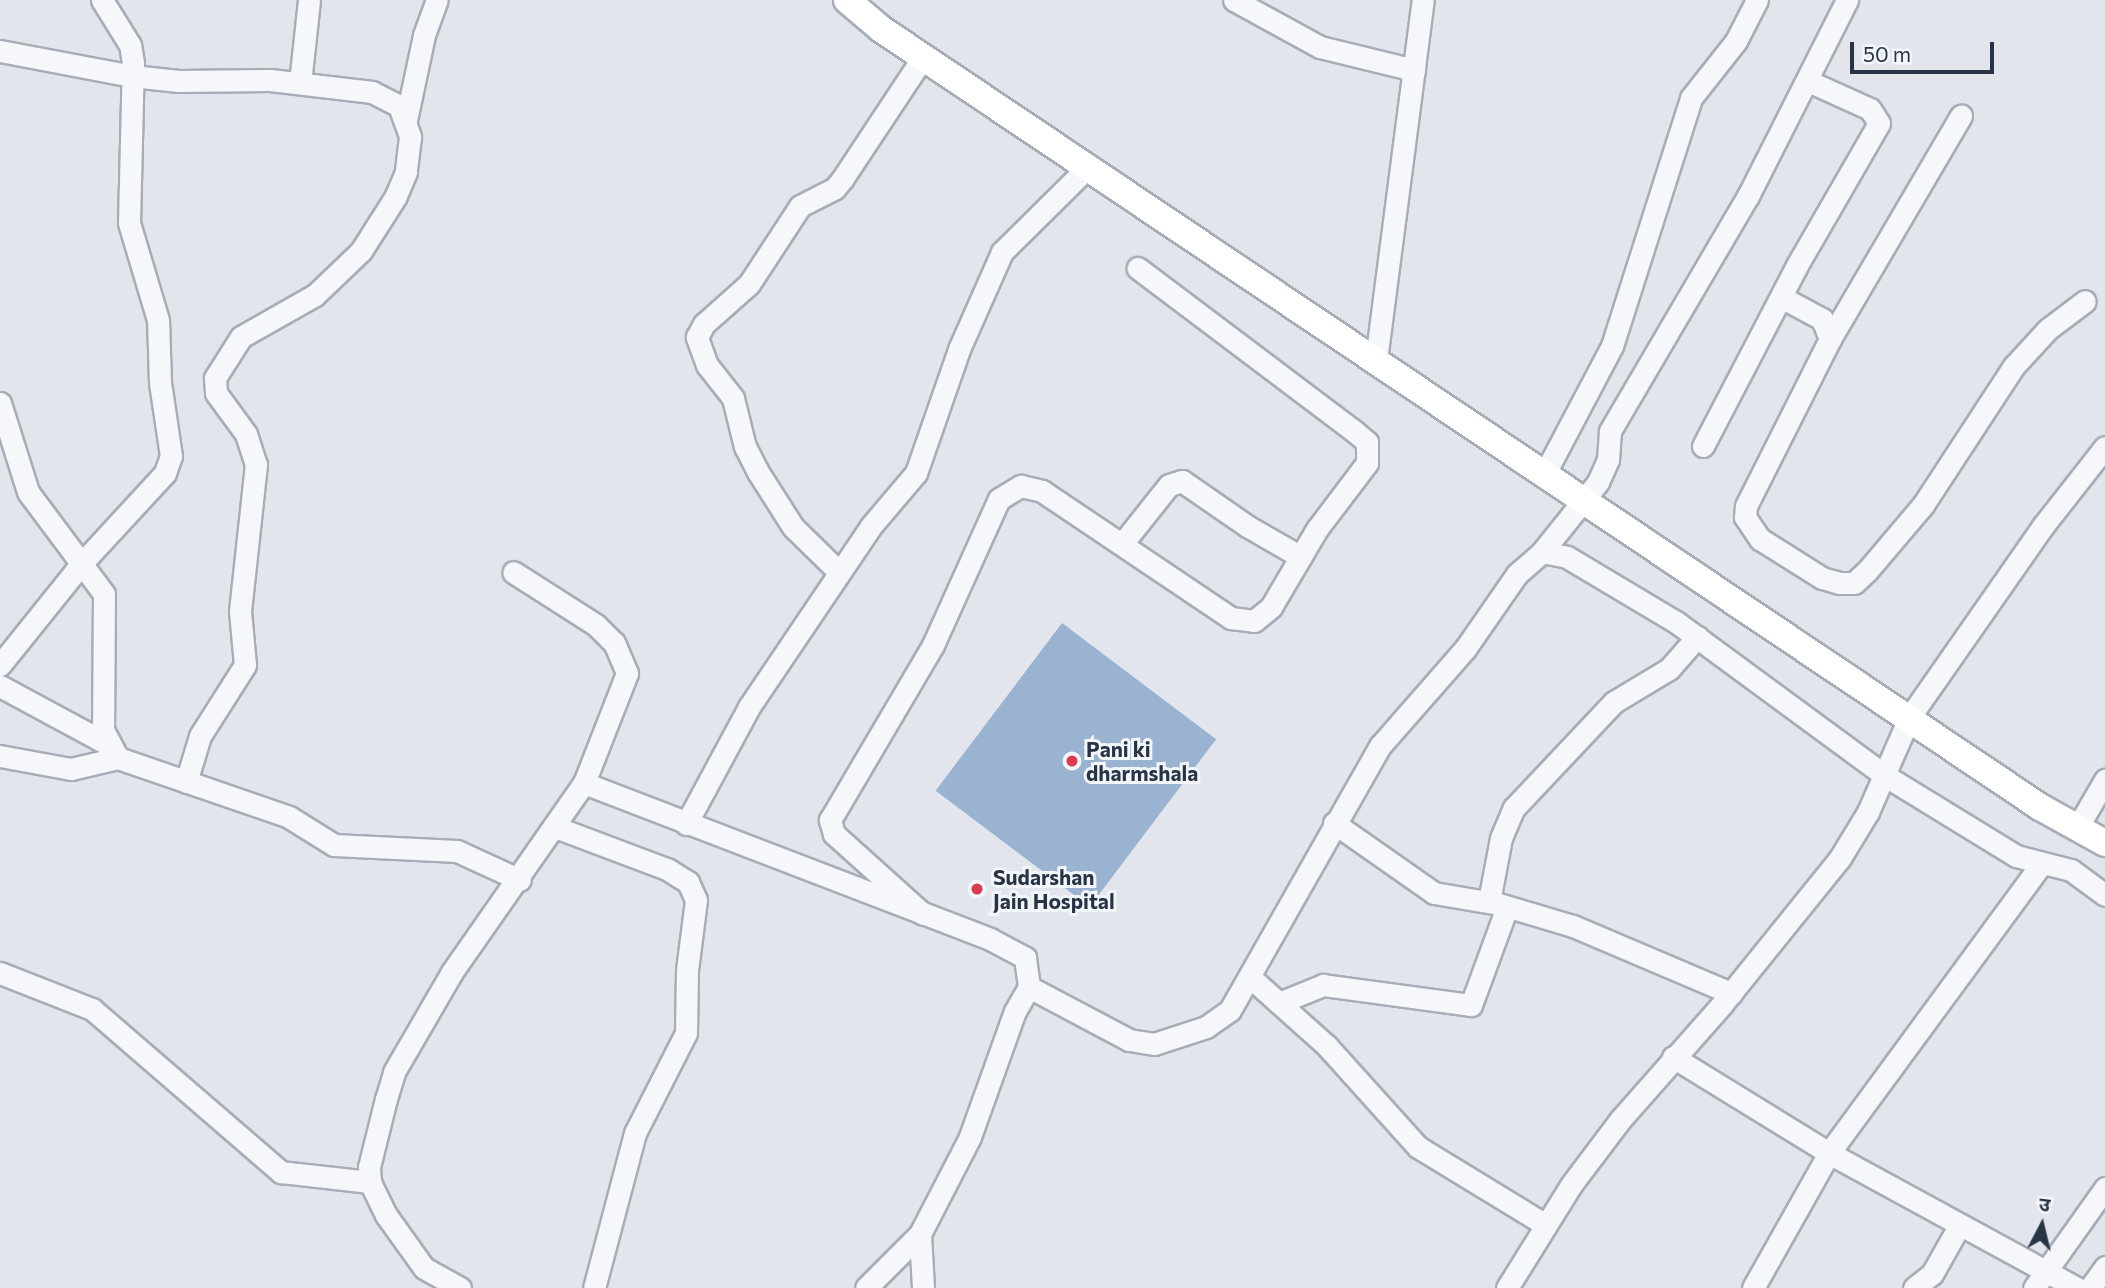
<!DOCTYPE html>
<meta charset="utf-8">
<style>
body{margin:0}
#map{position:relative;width:2105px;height:1288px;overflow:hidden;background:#e2e6ec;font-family:Commissioner,"Noto Sans Devanagari",sans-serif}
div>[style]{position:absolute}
.water>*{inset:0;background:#9ab3d0;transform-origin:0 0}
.roads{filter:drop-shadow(2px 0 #a6adb7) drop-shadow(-2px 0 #a6adb7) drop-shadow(0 2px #a6adb7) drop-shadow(0 -2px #a6adb7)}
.minor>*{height:21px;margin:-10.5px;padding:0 10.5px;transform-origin:10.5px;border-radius:10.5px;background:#f6f7fa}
.major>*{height:26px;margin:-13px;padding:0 13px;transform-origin:13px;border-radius:13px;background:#fff}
.dots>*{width:19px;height:19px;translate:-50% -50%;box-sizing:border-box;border:4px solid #f2f5f9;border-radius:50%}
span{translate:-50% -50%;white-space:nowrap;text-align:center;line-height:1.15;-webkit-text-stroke:6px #f2f5f9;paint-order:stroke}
.poi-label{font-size:21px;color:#283346;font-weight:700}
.left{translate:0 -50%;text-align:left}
.north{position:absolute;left:2007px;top:1190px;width:70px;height:70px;-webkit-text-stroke:5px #f2f5f9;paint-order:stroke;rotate:7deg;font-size:19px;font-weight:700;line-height:28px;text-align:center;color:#283346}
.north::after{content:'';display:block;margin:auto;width:24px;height:32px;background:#283346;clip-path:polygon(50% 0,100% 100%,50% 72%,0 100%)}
.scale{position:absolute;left:1850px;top:42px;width:144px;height:32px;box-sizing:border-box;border:4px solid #283346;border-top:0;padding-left:9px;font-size:21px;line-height:24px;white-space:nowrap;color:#283346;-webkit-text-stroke:5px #f2f5f9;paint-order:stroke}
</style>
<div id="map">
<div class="water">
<i style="left:1062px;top:623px;width:193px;height:210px;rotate:37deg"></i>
</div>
<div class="roads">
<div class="minor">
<i style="left:1234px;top:0;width:98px;rotate:28.7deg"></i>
<i style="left:1320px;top:47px;width:97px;rotate:13.7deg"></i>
<i style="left:0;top:51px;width:134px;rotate:10.7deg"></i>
<i style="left:132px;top:76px;width:47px;rotate:6.1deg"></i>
<i style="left:179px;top:81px;width:91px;rotate:-0.6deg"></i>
<i style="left:270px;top:80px;width:103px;rotate:6.7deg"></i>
<i style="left:372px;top:92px;width:30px;rotate:27deg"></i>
<i style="left:399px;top:106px;width:33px;rotate:70deg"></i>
<i style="left:410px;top:137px;width:35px;rotate:97deg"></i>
<i style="left:406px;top:172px;width:26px;rotate:113deg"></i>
<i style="left:396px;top:196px;width:65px;rotate:122.5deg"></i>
<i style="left:361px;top:251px;width:64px;rotate:136.3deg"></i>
<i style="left:315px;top:295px;width:85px;rotate:150.4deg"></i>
<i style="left:241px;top:337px;width:49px;rotate:122.4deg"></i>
<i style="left:215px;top:378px;width:15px;rotate:86deg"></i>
<i style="left:216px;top:393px;width:51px;rotate:53.8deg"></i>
<i style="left:246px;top:434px;width:32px;rotate:72deg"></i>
<i style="left:256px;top:464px;width:148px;rotate:96.2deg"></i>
<i style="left:240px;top:611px;width:54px;rotate:84.7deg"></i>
<i style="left:245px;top:665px;width:84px;rotate:122.4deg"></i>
<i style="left:200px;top:736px;width:48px;rotate:106.9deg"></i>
<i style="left:300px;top:83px;width:83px;rotate:-83.8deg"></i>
<i style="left:406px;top:120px;width:87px;rotate:-78deg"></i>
<i style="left:424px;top:35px;width:37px;rotate:-70deg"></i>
<i style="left:1781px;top:297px;width:47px;rotate:28.2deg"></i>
<i style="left:1822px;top:319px;width:22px;rotate:68deg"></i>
<i style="left:1830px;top:339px;width:187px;rotate:116.7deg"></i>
<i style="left:1746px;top:506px;width:11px;rotate:95deg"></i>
<i style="left:1745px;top:517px;width:27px;rotate:56deg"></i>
<i style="left:1760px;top:539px;width:73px;rotate:32.2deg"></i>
<i style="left:1822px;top:578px;width:18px;rotate:16deg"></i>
<i style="left:1839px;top:583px;width:15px"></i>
<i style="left:1854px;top:583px;width:18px;rotate:-43deg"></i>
<i style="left:1867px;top:571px;width:87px;rotate:-49.7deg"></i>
<i style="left:1923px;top:505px;width:166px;rotate:-56.8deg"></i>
<i style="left:2014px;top:366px;width:50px;rotate:-47.4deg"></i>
<i style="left:2048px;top:329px;width:46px;rotate:-37.1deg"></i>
<i style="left:1830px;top:339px;width:259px;rotate:-59.6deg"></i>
<i style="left:1376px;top:360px;width:363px;rotate:-82.6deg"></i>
<i style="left:0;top:403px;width:93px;rotate:72.5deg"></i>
<i style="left:28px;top:492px;width:127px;rotate:53.3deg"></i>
<i style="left:104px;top:594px;width:136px;rotate:90.4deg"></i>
<i style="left:103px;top:730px;width:32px;rotate:62deg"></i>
<i style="left:118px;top:758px;width:181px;rotate:19deg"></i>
<i style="left:289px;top:817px;width:53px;rotate:31.9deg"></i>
<i style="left:334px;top:845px;width:123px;rotate:2.8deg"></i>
<i style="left:457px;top:851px;width:69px;rotate:24.7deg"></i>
<i style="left:1703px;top:446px;width:202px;rotate:-62.5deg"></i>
<i style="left:1796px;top:267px;width:166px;rotate:-60deg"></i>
<i style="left:1879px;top:123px;width:17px;rotate:-123deg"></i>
<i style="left:1870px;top:109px;width:68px;rotate:-155.7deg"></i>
<i style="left:1545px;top:473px;width:144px;rotate:-62.2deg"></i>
<i style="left:1612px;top:346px;width:260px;rotate:-72.3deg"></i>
<i style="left:1691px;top:98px;width:73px;rotate:-51.7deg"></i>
<i style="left:1736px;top:41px;width:46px;rotate:-62.9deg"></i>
<i style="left:1122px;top:544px;width:75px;rotate:-51.5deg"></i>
<i style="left:1169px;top:485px;width:14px;rotate:-17deg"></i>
<i style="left:1182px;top:481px;width:79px;rotate:34.7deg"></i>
<i style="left:1247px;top:526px;width:62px;rotate:29.9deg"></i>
<i style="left:1542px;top:552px;width:25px;rotate:11deg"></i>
<i style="left:1567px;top:557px;width:127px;rotate:30.8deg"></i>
<i style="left:1676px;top:622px;width:258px;rotate:36.3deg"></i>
<i style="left:1884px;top:775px;width:155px;rotate:31.5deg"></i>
<i style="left:2016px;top:856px;width:57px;rotate:14.3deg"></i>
<i style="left:2071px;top:870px;width:42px;rotate:36.3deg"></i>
<i style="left:839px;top:572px;width:64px;rotate:-135.6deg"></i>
<i style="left:793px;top:527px;width:65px;rotate:-122.5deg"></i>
<i style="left:758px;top:472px;width:28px;rotate:-117deg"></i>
<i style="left:745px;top:447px;width:50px;rotate:-103.8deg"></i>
<i style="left:733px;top:398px;width:42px;rotate:-128.2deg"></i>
<i style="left:707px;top:365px;width:30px;rotate:-110deg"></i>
<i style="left:697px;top:337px;width:15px;rotate:-62deg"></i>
<i style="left:704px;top:324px;width:60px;rotate:-41.6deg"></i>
<i style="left:749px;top:284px;width:93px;rotate:-56.8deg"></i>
<i style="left:800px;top:206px;width:39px;rotate:-27deg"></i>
<i style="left:835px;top:188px;width:13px;rotate:-51deg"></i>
<i style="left:843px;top:178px;width:145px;rotate:-56.5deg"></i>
<i style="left:0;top:665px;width:131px;rotate:-51.2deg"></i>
<i style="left:82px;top:563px;width:122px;rotate:-47.3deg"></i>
<i style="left:165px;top:473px;width:18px;rotate:-71deg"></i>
<i style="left:171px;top:456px;width:75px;rotate:-98.5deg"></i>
<i style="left:160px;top:382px;width:62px;rotate:-91.8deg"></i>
<i style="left:158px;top:320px;width:101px;rotate:-106.6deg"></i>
<i style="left:129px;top:223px;width:160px;rotate:-88.6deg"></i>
<i style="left:133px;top:63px;width:18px;rotate:-99deg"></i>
<i style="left:130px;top:45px;width:53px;rotate:-121.9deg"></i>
<i style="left:0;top:686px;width:120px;rotate:28.3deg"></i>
<i style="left:0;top:756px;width:72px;rotate:10.4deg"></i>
<i style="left:71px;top:769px;width:48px;rotate:-13.2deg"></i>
<i style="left:584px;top:783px;width:435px;rotate:21deg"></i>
<i style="left:990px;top:939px;width:40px;rotate:28deg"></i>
<i style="left:1025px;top:958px;width:29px;rotate:82deg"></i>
<i style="left:1029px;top:987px;width:28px;rotate:120deg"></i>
<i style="left:1015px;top:1011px;width:134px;rotate:109.7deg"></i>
<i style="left:970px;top:1137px;width:109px;rotate:117.3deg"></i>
<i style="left:920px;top:1234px;width:54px;rotate:86.8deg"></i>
<i style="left:1334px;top:823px;width:122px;rotate:35deg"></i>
<i style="left:1434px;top:893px;width:66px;rotate:9.6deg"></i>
<i style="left:1499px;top:904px;width:77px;rotate:16.6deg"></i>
<i style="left:1573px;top:926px;width:172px;rotate:23deg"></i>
<i style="left:686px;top:824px;width:133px;rotate:-61.7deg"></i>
<i style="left:749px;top:707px;width:218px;rotate:-56deg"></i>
<i style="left:871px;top:526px;width:70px;rotate:-49.7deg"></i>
<i style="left:916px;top:473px;width:133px;rotate:-70.8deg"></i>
<i style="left:960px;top:347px;width:104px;rotate:-66.1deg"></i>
<i style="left:1002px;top:252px;width:121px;rotate:-44.7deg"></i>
<i style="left:555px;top:827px;width:120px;rotate:20.6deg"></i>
<i style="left:667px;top:869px;width:25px;rotate:32deg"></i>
<i style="left:688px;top:882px;width:20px;rotate:66deg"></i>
<i style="left:696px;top:900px;width:71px;rotate:97.3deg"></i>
<i style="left:687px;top:970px;width:63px;rotate:90.9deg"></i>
<i style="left:686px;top:1033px;width:112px;rotate:117deg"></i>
<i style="left:635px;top:1133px;width:160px;rotate:104.8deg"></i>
<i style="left:2077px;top:828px;width:56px;rotate:-59.7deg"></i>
<i style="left:1489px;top:901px;width:64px;rotate:-79.2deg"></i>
<i style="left:1501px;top:838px;width:33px;rotate:-67deg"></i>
<i style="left:1514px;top:808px;width:146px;rotate:-46.7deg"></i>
<i style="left:1614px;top:702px;width:64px;rotate:-31deg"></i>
<i style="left:1669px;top:669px;width:43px;rotate:-48.8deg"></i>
<i style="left:923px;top:914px;width:120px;rotate:-138deg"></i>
<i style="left:834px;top:834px;width:15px;rotate:-106deg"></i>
<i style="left:830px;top:820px;width:203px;rotate:-59.5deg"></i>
<i style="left:933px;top:645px;width:160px;rotate:-65.7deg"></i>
<i style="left:999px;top:499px;width:26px;rotate:-31deg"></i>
<i style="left:1021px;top:486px;width:22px;rotate:13deg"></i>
<i style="left:1042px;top:491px;width:228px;rotate:33.9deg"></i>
<i style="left:1231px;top:618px;width:23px;rotate:7deg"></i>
<i style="left:1254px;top:621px;width:22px;rotate:-39deg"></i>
<i style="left:1271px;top:607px;width:91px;rotate:-59.5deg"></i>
<i style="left:1317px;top:529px;width:83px;rotate:-52.9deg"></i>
<i style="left:1367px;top:463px;width:21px;rotate:-90deg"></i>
<i style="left:1367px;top:442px;width:17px;rotate:-140deg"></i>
<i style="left:1354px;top:431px;width:271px;rotate:-143deg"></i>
<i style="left:0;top:973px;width:99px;rotate:21.4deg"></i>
<i style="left:92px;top:1009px;width:250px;rotate:40.8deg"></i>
<i style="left:281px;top:1172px;width:90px;rotate:6.4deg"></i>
<i style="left:1251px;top:978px;width:102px;rotate:41.8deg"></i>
<i style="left:1327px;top:1046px;width:136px;rotate:48deg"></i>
<i style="left:1418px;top:1147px;width:150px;rotate:31.4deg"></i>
<i style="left:1029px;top:987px;width:113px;rotate:27.9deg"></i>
<i style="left:1129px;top:1040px;width:25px;rotate:9deg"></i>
<i style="left:1154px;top:1044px;width:55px;rotate:-18.1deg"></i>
<i style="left:1206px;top:1027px;width:29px;rotate:-35deg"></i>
<i style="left:1230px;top:1010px;width:304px;rotate:-60.4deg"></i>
<i style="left:1380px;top:746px;width:129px;rotate:-48.8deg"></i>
<i style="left:1465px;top:649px;width:91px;rotate:-55.3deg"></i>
<i style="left:1517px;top:574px;width:33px;rotate:-41deg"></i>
<i style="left:1542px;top:552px;width:90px;rotate:-51.3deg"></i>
<i style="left:1598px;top:482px;width:24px;rotate:-66deg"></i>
<i style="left:1608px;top:460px;width:29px;rotate:-86deg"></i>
<i style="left:1610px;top:431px;width:273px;rotate:-59.6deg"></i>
<i style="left:1748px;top:196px;width:220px;rotate:-63.2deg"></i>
<i style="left:1279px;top:1003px;width:48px;rotate:-22.2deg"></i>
<i style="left:1323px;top:985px;width:149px;rotate:7.7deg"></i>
<i style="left:1471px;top:1005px;width:104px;rotate:-69.8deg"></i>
<i style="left:1673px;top:1057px;width:183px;rotate:31.6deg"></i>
<i style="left:1829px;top:1153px;width:282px;rotate:28.6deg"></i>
<i style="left:460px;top:1288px;width:41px;rotate:-150.9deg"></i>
<i style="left:424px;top:1268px;width:65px;rotate:-125.6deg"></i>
<i style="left:386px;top:1215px;width:37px;rotate:-116deg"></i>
<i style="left:370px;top:1182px;width:15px;rotate:-94deg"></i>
<i style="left:369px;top:1167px;width:70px;rotate:-76deg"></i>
<i style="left:386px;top:1099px;width:28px;rotate:-73deg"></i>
<i style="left:394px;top:1072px;width:116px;rotate:-59.9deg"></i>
<i style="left:452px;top:972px;width:231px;rotate:-55.1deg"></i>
<i style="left:584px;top:783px;width:118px;rotate:-68.6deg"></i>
<i style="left:627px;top:673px;width:33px;rotate:-113deg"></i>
<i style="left:614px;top:643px;width:25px;rotate:-135deg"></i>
<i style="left:596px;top:625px;width:98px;rotate:-147.4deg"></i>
<i style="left:866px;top:1288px;width:76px;rotate:-45deg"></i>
<i style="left:1507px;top:1288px;width:121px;rotate:-58.1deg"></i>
<i style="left:1571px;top:1185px;width:81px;rotate:-53deg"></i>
<i style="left:1620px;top:1120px;width:156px;rotate:-48.6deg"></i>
<i style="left:1723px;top:1003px;width:186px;rotate:-51.1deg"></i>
<i style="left:1840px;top:858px;width:54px;rotate:-58.7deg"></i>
<i style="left:1868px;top:812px;width:103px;rotate:-66.4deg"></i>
<i style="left:1909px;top:718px;width:234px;rotate:-55.1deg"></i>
<i style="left:2043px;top:526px;width:100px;rotate:-51.9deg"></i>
<i style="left:1753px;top:1288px;width:155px;rotate:-60.6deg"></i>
<i style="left:1829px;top:1153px;width:358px;rotate:-53.7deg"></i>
<i style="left:1914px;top:1288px;width:23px;rotate:-38deg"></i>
<i style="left:1932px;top:1274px;width:55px;rotate:-60.6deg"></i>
<i style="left:2034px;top:1288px;width:123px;rotate:-54.6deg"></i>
<i style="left:2090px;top:1288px;width:26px;rotate:-54deg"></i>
</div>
<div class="major">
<i style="left:847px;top:0;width:45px;rotate:40.5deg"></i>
<i style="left:881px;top:29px;width:1396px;rotate:33.87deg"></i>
<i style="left:2040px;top:807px;width:74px;rotate:29deg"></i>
</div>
</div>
<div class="dots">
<i style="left:1072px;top:761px;background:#dd3b51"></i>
<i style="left:977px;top:889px;background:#dd3b51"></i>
</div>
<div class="poi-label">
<span class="left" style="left:1086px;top:761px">Pani ki<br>dharmshala</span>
<span class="left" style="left:993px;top:889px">Sudarshan<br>Jain Hospital</span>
</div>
<div class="north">उ</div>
<div class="scale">50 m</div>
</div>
